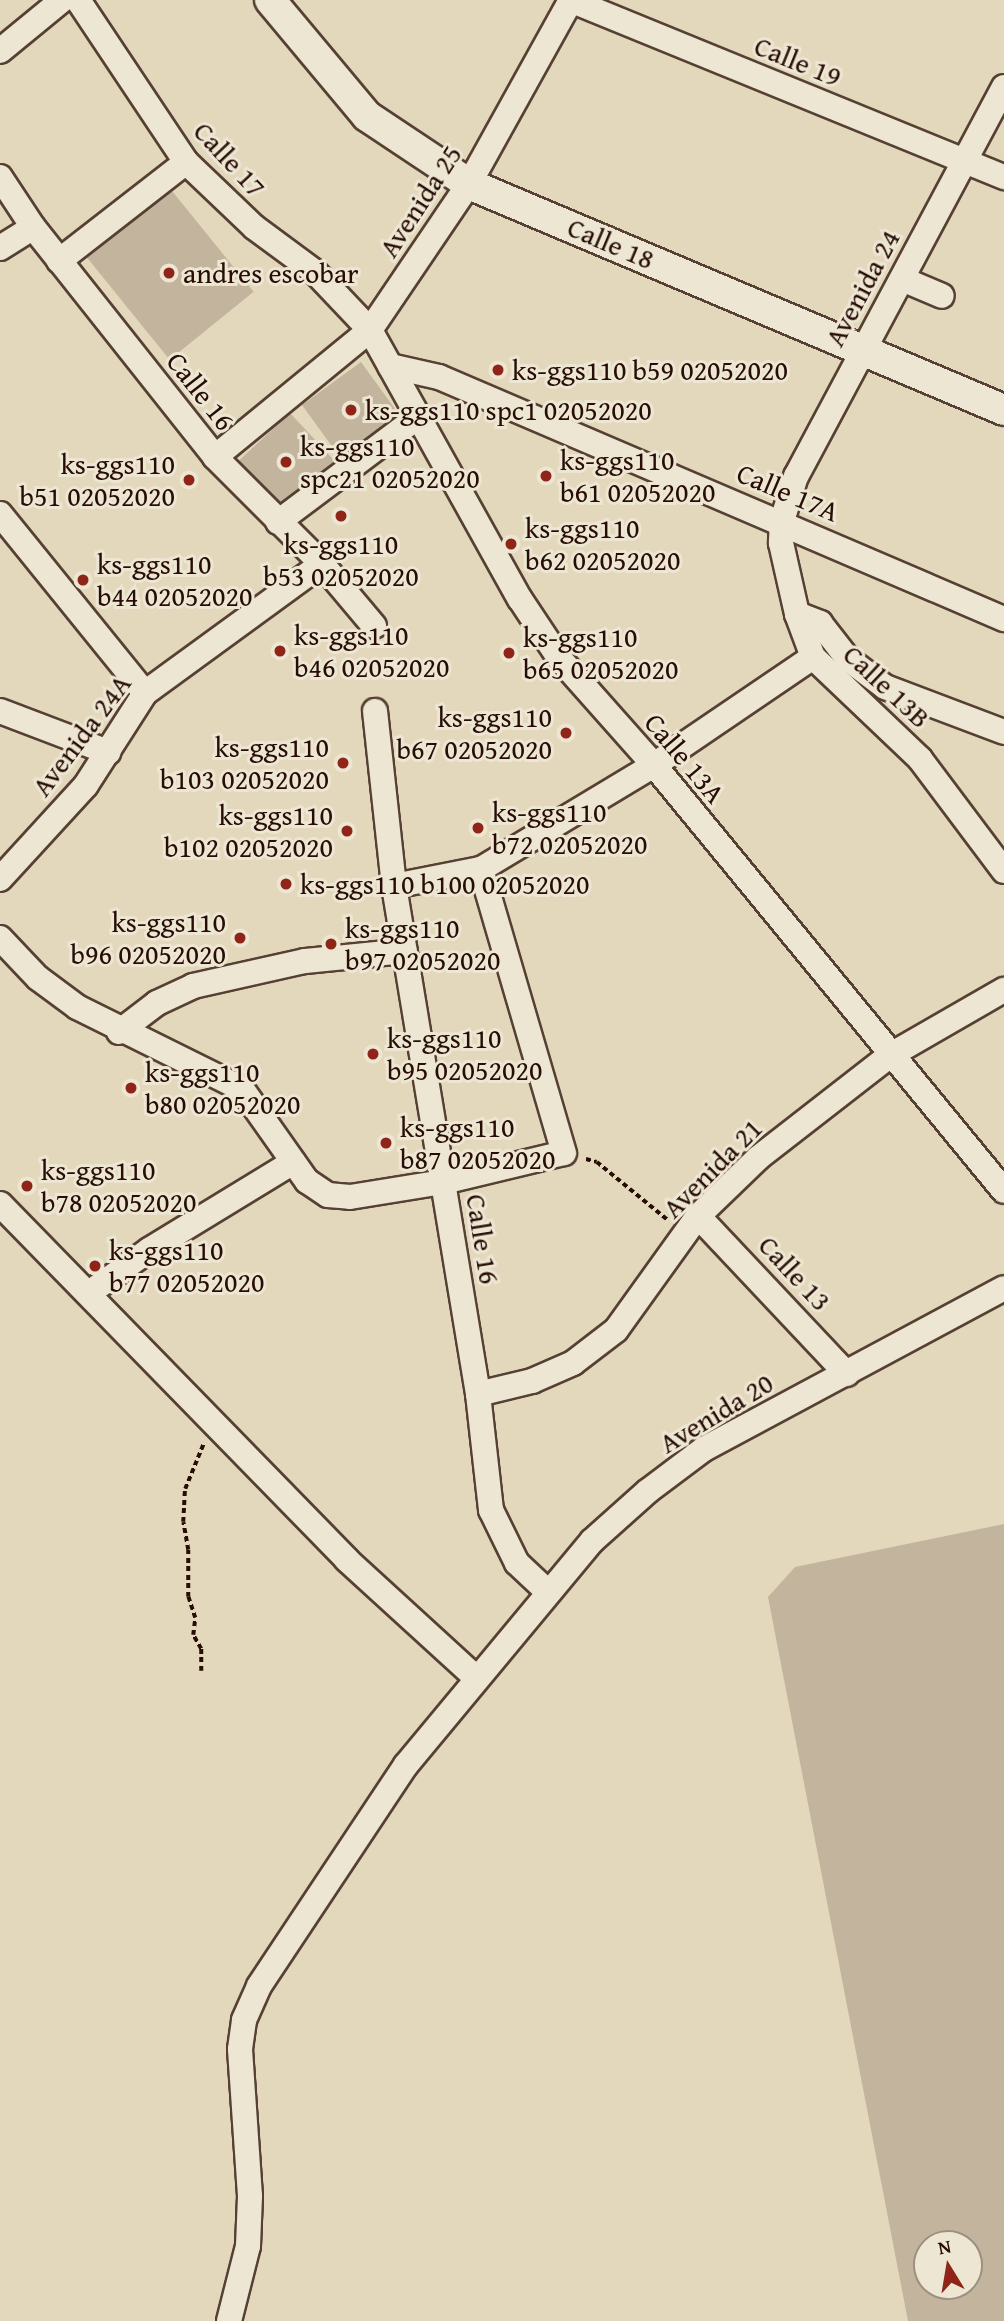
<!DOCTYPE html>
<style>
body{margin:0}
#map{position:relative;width:1004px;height:2321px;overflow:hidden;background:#e3d8bc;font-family:"Gentium Book Plus",serif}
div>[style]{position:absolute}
.green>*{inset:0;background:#c3b59d;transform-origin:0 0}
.path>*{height:3.5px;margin-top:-1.75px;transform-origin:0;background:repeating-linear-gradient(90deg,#270d05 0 5px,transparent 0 8.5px)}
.roads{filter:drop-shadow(2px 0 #564033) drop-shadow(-2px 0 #564033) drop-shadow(0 2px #564033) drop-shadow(0 -2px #564033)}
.minor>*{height:24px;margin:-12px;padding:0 12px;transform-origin:12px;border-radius:12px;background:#ede6d3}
.tertiary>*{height:30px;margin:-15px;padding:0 15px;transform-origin:15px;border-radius:15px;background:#ede6d3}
.dots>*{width:19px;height:19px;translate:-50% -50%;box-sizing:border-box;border:4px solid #ede6d3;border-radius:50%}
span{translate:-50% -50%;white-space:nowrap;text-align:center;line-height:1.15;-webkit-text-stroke:6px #ede6d3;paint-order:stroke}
.street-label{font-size:28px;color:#270d05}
.poi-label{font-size:28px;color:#270d05}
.left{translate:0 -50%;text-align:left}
.right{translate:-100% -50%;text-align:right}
.north{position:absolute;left:913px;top:2230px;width:70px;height:70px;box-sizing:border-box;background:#ede6d3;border:2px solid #9e8f81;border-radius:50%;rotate:349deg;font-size:19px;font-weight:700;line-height:28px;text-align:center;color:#270d05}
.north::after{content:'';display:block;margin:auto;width:24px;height:32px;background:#8f2418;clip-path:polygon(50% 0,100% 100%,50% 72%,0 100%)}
</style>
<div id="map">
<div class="green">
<i style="left:168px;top:186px;width:136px;height:108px;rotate:51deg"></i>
<i style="left:361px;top:362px;width:66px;height:73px;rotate:54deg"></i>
<i style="left:290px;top:413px;width:68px;height:72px;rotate:47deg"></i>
<i style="clip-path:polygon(evenodd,1004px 1524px,1004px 2321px,908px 2321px,768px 1597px,795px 1567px,1004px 1524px,927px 2244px,969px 2244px,969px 2286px,927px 2286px,927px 2244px)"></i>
</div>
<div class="path">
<i style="left:586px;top:1159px;width:11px;rotate:15deg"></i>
<i style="left:597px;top:1162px;width:93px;rotate:39.3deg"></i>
<i style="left:201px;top:1671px;width:22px;rotate:-90deg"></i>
<i style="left:201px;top:1649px;width:16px;rotate:-120deg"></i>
<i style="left:193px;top:1635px;width:17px;rotate:-83deg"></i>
<i style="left:195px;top:1618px;width:22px;rotate:-108deg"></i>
<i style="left:188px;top:1597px;width:47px;rotate:-90deg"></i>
<i style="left:188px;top:1550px;width:28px;rotate:-100deg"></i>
<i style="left:183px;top:1522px;width:33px;rotate:-87deg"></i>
<i style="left:185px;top:1489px;width:48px;rotate:-67.8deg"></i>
</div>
<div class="roads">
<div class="minor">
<i style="left:78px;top:0;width:195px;rotate:56.3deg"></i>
<i style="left:186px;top:162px;width:94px;rotate:43.7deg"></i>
<i style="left:254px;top:227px;width:76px;rotate:36.4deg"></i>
<i style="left:315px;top:272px;width:80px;rotate:46.5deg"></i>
<i style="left:370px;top:330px;width:308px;rotate:60.9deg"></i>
<i style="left:520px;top:599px;width:71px;rotate:56.5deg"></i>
<i style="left:559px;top:658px;width:143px;rotate:48.4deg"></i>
<i style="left:654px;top:765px;width:551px;rotate:50.59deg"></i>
<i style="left:570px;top:0;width:469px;rotate:22.2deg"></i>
<i style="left:0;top:51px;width:80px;rotate:-39.4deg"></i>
<i style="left:1004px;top:87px;width:441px;rotate:118.1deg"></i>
<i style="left:796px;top:476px;width:47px;rotate:107.3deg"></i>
<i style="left:782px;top:521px;width:22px;rotate:93deg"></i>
<i style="left:781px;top:543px;width:73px;rotate:77.3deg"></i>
<i style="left:797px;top:614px;width:46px;rotate:69.6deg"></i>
<i style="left:813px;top:657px;width:148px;rotate:43.6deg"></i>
<i style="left:920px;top:759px;width:140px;rotate:53.1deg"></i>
<i style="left:0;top:177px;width:60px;rotate:56.6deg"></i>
<i style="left:33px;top:227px;width:293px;rotate:51.6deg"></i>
<i style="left:215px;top:457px;width:151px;rotate:45deg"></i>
<i style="left:322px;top:564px;width:81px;rotate:50deg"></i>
<i style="left:0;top:248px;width:39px;rotate:-32deg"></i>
<i style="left:59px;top:261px;width:161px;rotate:-37.9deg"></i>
<i style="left:902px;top:279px;width:43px;rotate:23deg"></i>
<i style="left:390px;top:366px;width:50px;rotate:12.7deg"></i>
<i style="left:439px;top:377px;width:615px;rotate:23.19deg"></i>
<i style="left:215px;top:457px;width:200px;rotate:-39.3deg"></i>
<i style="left:370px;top:330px;width:176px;rotate:-55.9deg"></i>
<i style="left:469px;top:184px;width:210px;rotate:-61deg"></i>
<i style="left:0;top:514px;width:230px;rotate:51deg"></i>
<i style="left:278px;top:522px;width:175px;rotate:-36.9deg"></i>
<i style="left:797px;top:614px;width:25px;rotate:21deg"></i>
<i style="left:820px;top:623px;width:46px;rotate:52.1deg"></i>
<i style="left:848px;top:659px;width:46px;rotate:37.1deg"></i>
<i style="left:885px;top:687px;width:127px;rotate:20.7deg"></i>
<i style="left:0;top:711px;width:116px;rotate:20.8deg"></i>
<i style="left:375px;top:711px;width:176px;rotate:83.8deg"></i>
<i style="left:394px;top:886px;width:515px;rotate:80.61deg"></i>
<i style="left:478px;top:1394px;width:117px;rotate:83.6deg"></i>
<i style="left:491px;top:1510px;width:59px;rotate:63.9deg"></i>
<i style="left:517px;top:1563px;width:42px;rotate:43.1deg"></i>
<i style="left:0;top:879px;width:127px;rotate:-47.5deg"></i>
<i style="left:86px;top:785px;width:109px;rotate:-57.3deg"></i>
<i style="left:145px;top:693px;width:219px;rotate:-36.1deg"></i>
<i style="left:394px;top:886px;width:89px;rotate:-11.1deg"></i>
<i style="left:481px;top:869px;width:202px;rotate:-31deg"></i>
<i style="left:654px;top:765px;width:192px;rotate:-34.2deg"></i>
<i style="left:0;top:938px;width:55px;rotate:46.5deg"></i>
<i style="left:38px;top:978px;width:49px;rotate:36.6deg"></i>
<i style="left:77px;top:1007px;width:184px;rotate:26.4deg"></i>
<i style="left:242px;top:1089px;width:113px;rotate:54.8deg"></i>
<i style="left:307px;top:1181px;width:25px;rotate:34deg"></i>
<i style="left:328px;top:1195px;width:22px;rotate:5deg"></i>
<i style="left:350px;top:1197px;width:94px;rotate:-9.2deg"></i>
<i style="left:443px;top:1182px;width:124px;rotate:-13.5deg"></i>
<i style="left:564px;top:1153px;width:296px;rotate:-106.3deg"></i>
<i style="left:119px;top:1032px;width:48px;rotate:-37.3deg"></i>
<i style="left:157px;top:1003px;width:40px;rotate:-25deg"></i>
<i style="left:193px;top:986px;width:115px;rotate:-12.6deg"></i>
<i style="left:305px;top:961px;width:100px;rotate:-5.7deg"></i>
<i style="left:0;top:1204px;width:497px;rotate:45.7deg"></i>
<i style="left:347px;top:1560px;width:173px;rotate:42.4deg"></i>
<i style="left:698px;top:1216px;width:217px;rotate:46.7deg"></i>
<i style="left:89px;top:1293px;width:74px;rotate:-35.6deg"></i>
<i style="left:149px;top:1250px;width:169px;rotate:-31.4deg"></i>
<i style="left:478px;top:1394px;width:56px;rotate:-13.5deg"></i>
<i style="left:532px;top:1381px;width:45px;rotate:-23.7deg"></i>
<i style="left:573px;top:1363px;width:54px;rotate:-37.5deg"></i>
<i style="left:616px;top:1330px;width:140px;rotate:-54.3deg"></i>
<i style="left:698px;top:1216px;width:83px;rotate:-44deg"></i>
<i style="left:758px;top:1158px;width:166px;rotate:-37.9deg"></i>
<i style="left:889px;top:1056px;width:133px;rotate:-29.9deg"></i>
<i style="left:229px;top:2321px;width:77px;rotate:-75.8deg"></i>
<i style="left:248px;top:2246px;width:50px;rotate:-87.7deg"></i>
<i style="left:250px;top:2196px;width:147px;rotate:-93.9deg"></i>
<i style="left:240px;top:2049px;width:29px;rotate:-82deg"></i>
<i style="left:244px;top:2020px;width:37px;rotate:-66deg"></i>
<i style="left:259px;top:1986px;width:265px;rotate:-56.4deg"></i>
<i style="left:406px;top:1765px;width:291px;rotate:-50.3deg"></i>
<i style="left:592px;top:1541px;width:75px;rotate:-41.8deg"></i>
<i style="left:648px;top:1491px;width:70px;rotate:-36.9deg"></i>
<i style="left:704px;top:1449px;width:340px;rotate:-28.2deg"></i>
</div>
<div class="tertiary">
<i style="left:270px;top:0;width:151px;rotate:50.1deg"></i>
<i style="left:367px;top:116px;width:123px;rotate:33.7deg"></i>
<i style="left:469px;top:184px;width:581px;rotate:22.9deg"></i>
</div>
</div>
<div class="dots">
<i style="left:169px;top:273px;background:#8f2418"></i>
<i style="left:498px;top:370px;background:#8f2418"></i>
<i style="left:351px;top:410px;background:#8f2418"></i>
<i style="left:286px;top:462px;background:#8f2418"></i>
<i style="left:546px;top:476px;background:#8f2418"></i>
<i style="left:189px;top:480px;background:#8f2418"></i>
<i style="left:341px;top:516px;background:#8f2418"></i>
<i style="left:511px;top:544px;background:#8f2418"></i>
<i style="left:83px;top:580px;background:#8f2418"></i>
<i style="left:280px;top:651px;background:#8f2418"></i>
<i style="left:509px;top:653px;background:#8f2418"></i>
<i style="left:566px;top:733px;background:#8f2418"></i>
<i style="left:343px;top:763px;background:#8f2418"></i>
<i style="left:478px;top:828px;background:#8f2418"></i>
<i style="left:347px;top:831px;background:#8f2418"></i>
<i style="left:286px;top:884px;background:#8f2418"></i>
<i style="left:240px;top:938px;background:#8f2418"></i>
<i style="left:331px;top:944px;background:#8f2418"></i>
<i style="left:373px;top:1054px;background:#8f2418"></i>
<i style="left:131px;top:1088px;background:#8f2418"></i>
<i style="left:386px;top:1143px;background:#8f2418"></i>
<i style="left:27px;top:1186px;background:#8f2418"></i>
<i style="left:95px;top:1266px;background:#8f2418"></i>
</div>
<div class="street-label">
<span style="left:798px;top:61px;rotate:22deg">Calle 19</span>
<span style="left:230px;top:159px;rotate:47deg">Calle 17</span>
<span style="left:420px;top:201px;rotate:-57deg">Avenida 25</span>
<span style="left:611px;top:243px;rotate:23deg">Calle 18</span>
<span style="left:862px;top:288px;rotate:-62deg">Avenida 24</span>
<span style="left:201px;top:391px;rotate:52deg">Calle 16</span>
<span style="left:788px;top:492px;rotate:23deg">Calle 17A</span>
<span style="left:887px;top:686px;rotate:43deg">Calle 13B</span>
<span style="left:81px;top:735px;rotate:-53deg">Avenida 24A</span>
<span style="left:685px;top:758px;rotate:50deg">Calle 13A</span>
<span style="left:712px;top:1168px;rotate:-45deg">Avenida 21</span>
<span style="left:483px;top:1239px;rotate:81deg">Calle 16</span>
<span style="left:795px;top:1273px;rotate:47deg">Calle 13</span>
<span style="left:716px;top:1413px;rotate:-31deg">Avenida 20</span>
</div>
<div class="poi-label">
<span class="left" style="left:183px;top:273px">andres escobar</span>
<span class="left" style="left:512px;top:370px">ks-ggs110 b59 02052020</span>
<span class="left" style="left:365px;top:410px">ks-ggs110 spc1 02052020</span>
<span class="left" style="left:300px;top:462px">ks-ggs110<br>spc21 02052020</span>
<span class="left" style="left:560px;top:476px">ks-ggs110<br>b61 02052020</span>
<span class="right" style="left:175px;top:480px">ks-ggs110<br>b51 02052020</span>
<span class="left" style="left:525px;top:544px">ks-ggs110<br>b62 02052020</span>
<span style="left:341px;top:560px">ks-ggs110<br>b53 02052020</span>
<span class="left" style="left:97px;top:580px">ks-ggs110<br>b44 02052020</span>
<span class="left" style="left:294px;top:651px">ks-ggs110<br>b46 02052020</span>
<span class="left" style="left:523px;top:653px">ks-ggs110<br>b65 02052020</span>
<span class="right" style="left:552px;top:733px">ks-ggs110<br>b67 02052020</span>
<span class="right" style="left:329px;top:763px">ks-ggs110<br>b103 02052020</span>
<span class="left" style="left:492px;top:828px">ks-ggs110<br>b72 02052020</span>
<span class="right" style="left:333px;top:831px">ks-ggs110<br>b102 02052020</span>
<span class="left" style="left:300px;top:884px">ks-ggs110 b100 02052020</span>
<span class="right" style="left:226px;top:938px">ks-ggs110<br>b96 02052020</span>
<span class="left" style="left:345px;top:944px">ks-ggs110<br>b97 02052020</span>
<span class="left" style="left:387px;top:1054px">ks-ggs110<br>b95 02052020</span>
<span class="left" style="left:145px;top:1088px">ks-ggs110<br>b80 02052020</span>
<span class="left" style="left:400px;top:1143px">ks-ggs110<br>b87 02052020</span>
<span class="left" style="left:41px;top:1186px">ks-ggs110<br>b78 02052020</span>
<span class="left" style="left:109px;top:1266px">ks-ggs110<br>b77 02052020</span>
</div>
<div class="north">N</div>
</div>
